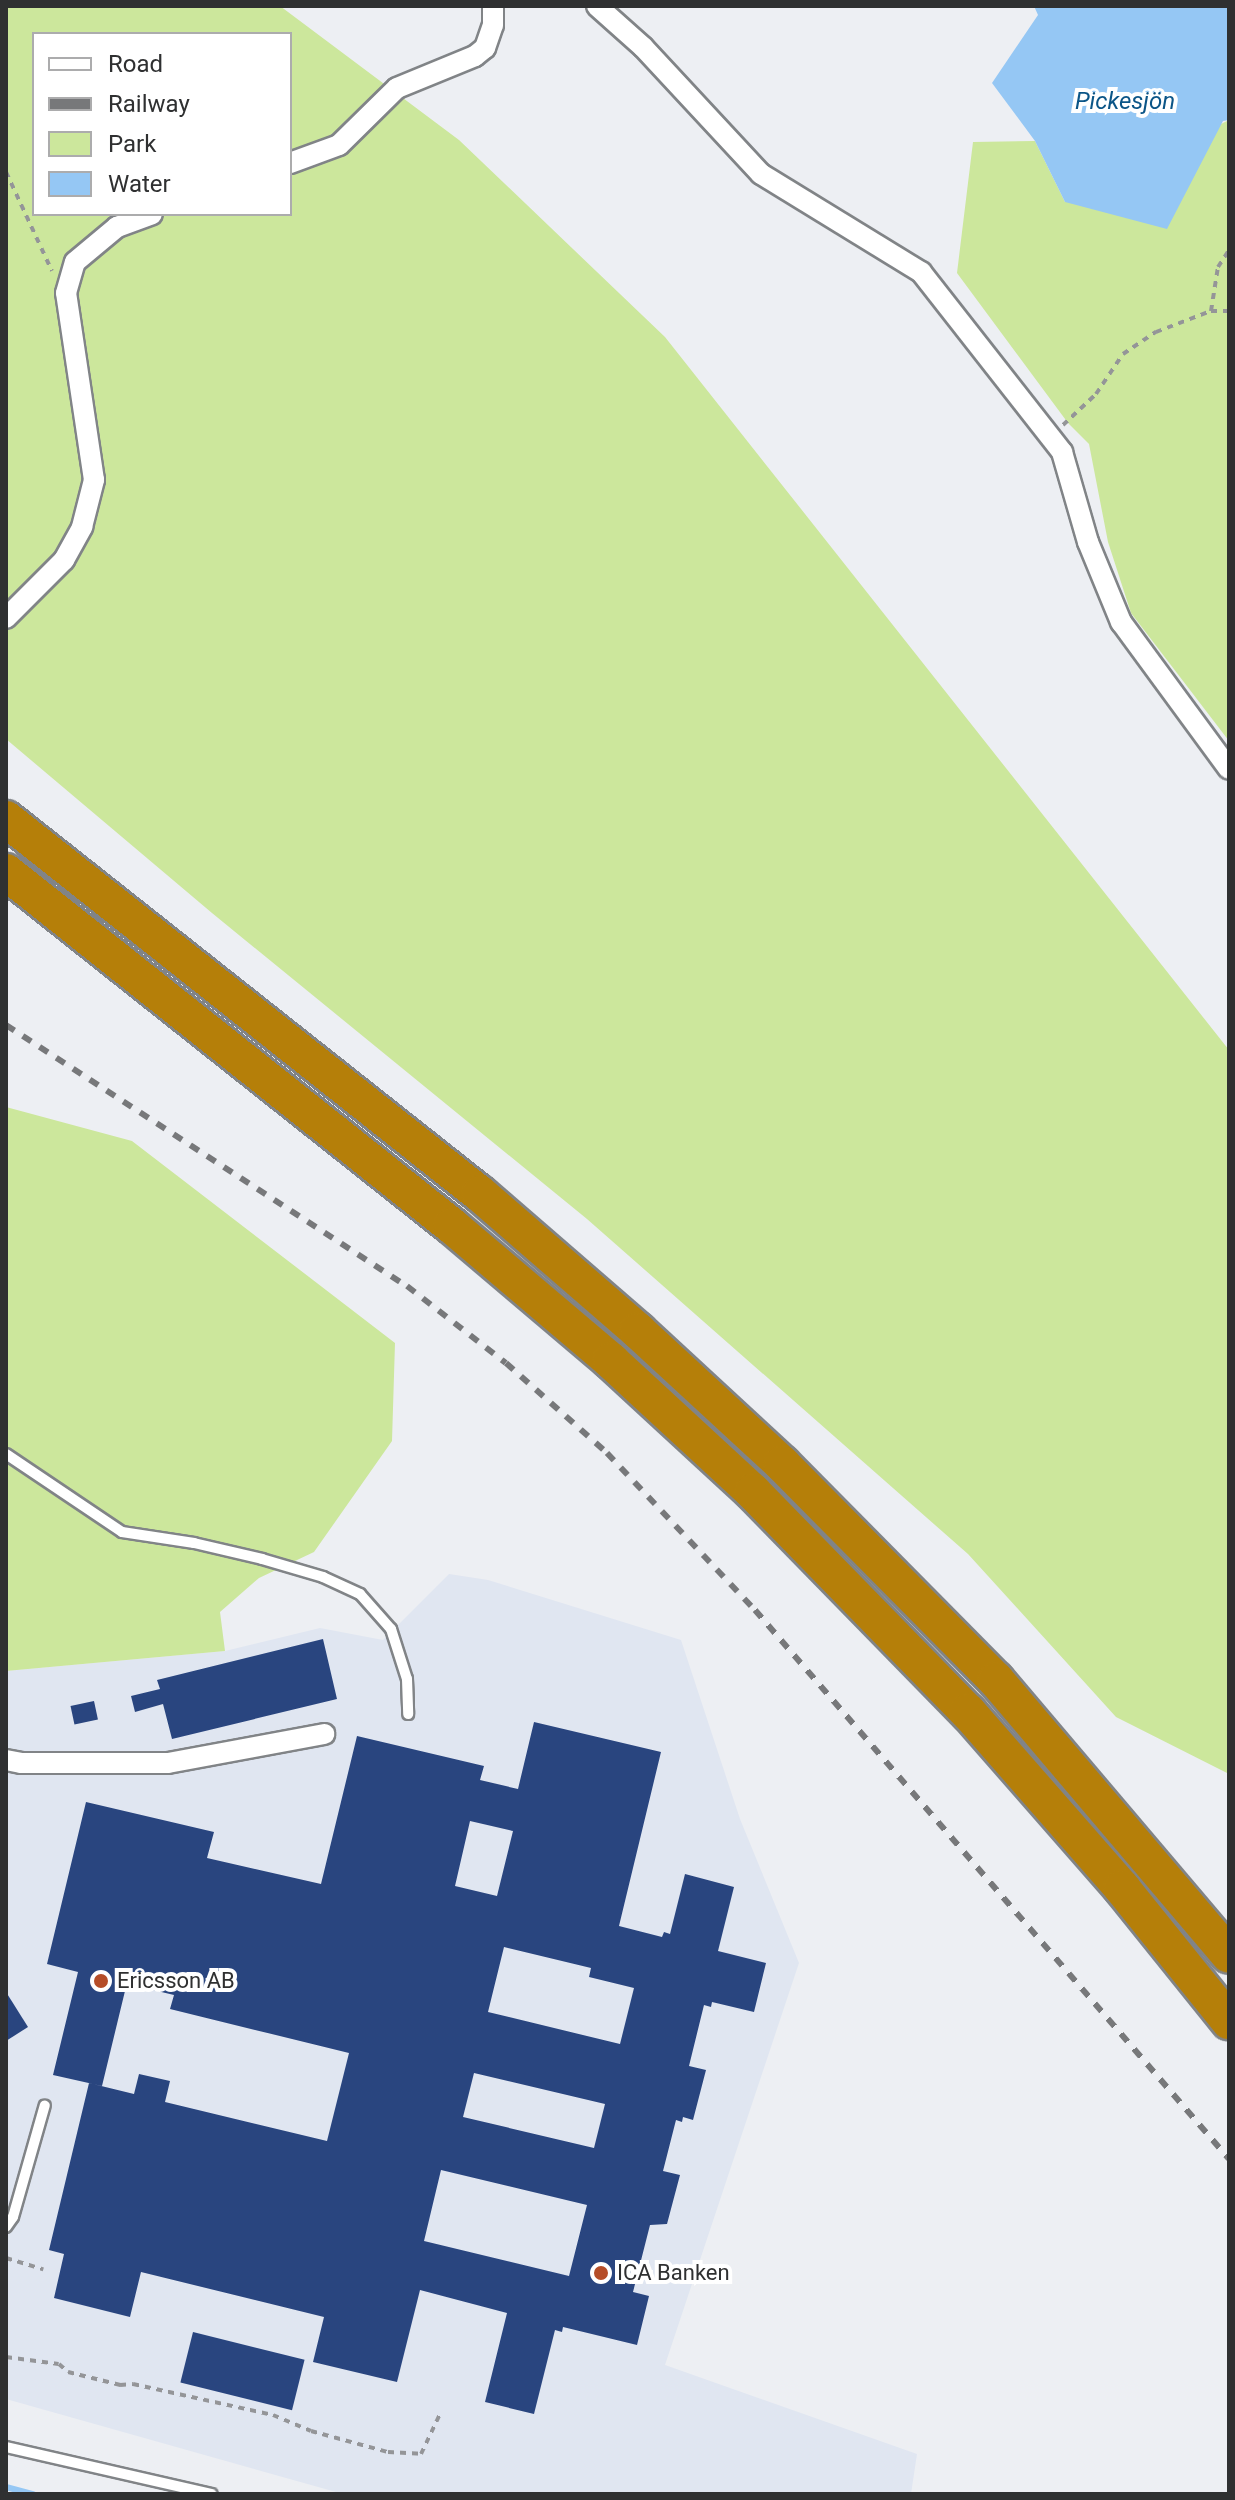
<!DOCTYPE html>
<meta charset="utf-8">
<style>
body{margin:0}
#map{position:relative;width:1235px;height:2500px;overflow:hidden;background:#edeff3;font-family:Roboto,sans-serif}
div>[style]{position:absolute}
.built>*{inset:0;background:#e0e6f1}
.green>*{inset:0;background:#cce79c}
.water>*{inset:0;background:#95c7f4}
.stream>*{height:6px;margin:-3px;padding:0 3px;transform-origin:3px;border-radius:3px;background:#95c7f4}
.building>*{inset:0;background:#29457f;transform-origin:0 0}
.path>*{height:4px;margin-top:-2px;transform-origin:0;background:repeating-linear-gradient(90deg,#949598 0 6px,transparent 0 12px)}
.roads{filter:drop-shadow(2px 0 #818487) drop-shadow(-2px 0 #818487) drop-shadow(0 2px #818487) drop-shadow(0 -2px #818487)}
.lane>*{height:10px;margin:-5px;padding:0 5px;transform-origin:5px;border-radius:5px;background:#fff}
.street>*{height:20px;margin:-10px;padding:0 10px;transform-origin:10px;border-radius:10px;background:#fff}
.highway>*{height:36px;margin:-18px;padding:0 18px;transform-origin:18px;border-radius:18px;background:#b57f09}
.rail>*{height:6px;margin-top:-3px;transform-origin:0;background:repeating-linear-gradient(90deg,#77787a 0 10px,transparent 0 20px)}
.dots>*{width:22px;height:22px;translate:-50% -50%;box-sizing:border-box;border:4px solid #fff;border-radius:50%}
span{translate:-50% -50%;white-space:nowrap;text-align:center;line-height:1.15;-webkit-text-stroke:8px #fff;paint-order:stroke}
.poi-label{font-size:22px;color:#2f3031}
.left{translate:0 -50%;text-align:left}
.water-label{font-size:24px;color:#0b5587;font-style:italic}
.frame{position:absolute;inset:0;border:8px solid #2f3031;pointer-events:none}
.legend{position:absolute;left:32px;top:32px;width:260px;height:184px;box-sizing:border-box;background:#fff;border:2px solid #acacad;margin:0;padding:10px 14px;list-style:none;font-size:24px;color:#2f3031}
.legend li{display:flex;align-items:center;gap:16px;height:40px}
.legend b{width:40px;border:2px solid #acacad}
</style>
<div id="map">
<div class="built">
<i style="clip-path:polygon(449px 1574px,488px 1580px,681px 1640px,740px 1819px,799px 1963px,665px 2365px,917px 2454px,911px 2494px,343px 2494px,6px 2399px,6px 1671px,225px 1651px,320px 1628px,383px 1640px)"></i>
</div>
<div class="green">
<i style="clip-path:polygon(evenodd,6px 6px,280px 6px,459px 140px,665px 337px,1229px 1050px,1229px 1774px,1116px 1717px,968px 1554px,587px 1219px,212px 913px,6px 739px,6px 6px,34px 34px,290px 34px,290px 214px,34px 214px,34px 34px)"></i>
<i style="clip-path:polygon(1229px 120px,1229px 741px,1131px 613px,1108px 542px,1089px 444px,1068px 423px,957px 273px,973px 142px,1035px 141px,1065px 202px)"></i>
<i style="clip-path:polygon(6px 1107px,132px 1141px,395px 1343px,392px 1441px,314px 1552px,259px 1578px,220px 1612px,225px 1651px,6px 1671px)"></i>
</div>
<div class="water">
<i style="clip-path:polygon(1034px 6px,1229px 6px,1229px 120px,1223px 121px,1167px 229px,1065px 202px,1035px 141px,992px 83px,1038px 15px)"></i>
</div>
<div class="stream">
<i style="left:6px;top:2487px;width:28px;rotate:15deg"></i>
</div>
<div class="building">
<i style="clip-path:polygon(323px 1639px,337px 1699px,172px 1739px,163px 1704px,135px 1712px,131px 1696px,160px 1689px,157px 1680px)"></i>
<i style="left:94px;top:1701px;width:19px;height:24px;rotate:78deg"></i>
<i style="clip-path:polygon(evenodd,534px 1722px,661px 1752px,619px 1926px,662px 1937px,664px 1932px,670px 1934px,685px 1874px,734px 1887px,718px 1951px,766px 1963px,754px 2012px,712px 2002px,711px 2007px,704px 2005px,689px 2066px,706px 2070px,693px 2120px,683px 2117px,682px 2122px,676px 2120px,663px 2171px,680px 2175px,667px 2224px,650px 2225px,633px 2292px,649px 2296px,637px 2345px,563px 2327px,562px 2332px,555px 2330px,534px 2414px,485px 2402px,507px 2313px,420px 2290px,397px 2382px,313px 2362px,324px 2317px,141px 2272px,130px 2317px,54px 2298px,64px 2254px,49px 2250px,89px 2083px,134px 2094px,139px 2074px,170px 2081px,165px 2102px,327px 2141px,349px 2053px,170px 2009px,174px 1995px,132px 1985px,130px 1992px,125px 1991px,102px 2086px,53px 2075px,78px 1972px,47px 1964px,86px 1802px,214px 1832px,207px 1858px,321px 1884px,357px 1736px,484px 1766px,480px 1780px,518px 1789px,534px 1722px,470px 1821px,513px 1831px,497px 1896px,455px 1886px,470px 1821px,534px 1722px,504px 1947px,591px 1968px,589px 1977px,634px 1988px,620px 2044px,488px 2012px,504px 1947px,534px 1722px,474px 2073px,605px 2104px,594px 2148px,463px 2117px,474px 2073px,534px 1722px,441px 2170px,587px 2205px,569px 2276px,424px 2241px,441px 2170px)"></i>
<i style="clip-path:polygon(6px 1992px,28px 2027px,6px 2041px)"></i>
<i style="left:193px;top:2332px;width:115px;height:52px;rotate:14deg"></i>
</div>
<div class="path">
<i style="left:6px;top:172px;width:109px;rotate:65.1deg"></i>
<i style="left:1211px;top:311px;width:45px;rotate:-81deg"></i>
<i style="left:1218px;top:267px;width:20px;rotate:-57deg"></i>
<i style="left:1063px;top:425px;width:45px;rotate:-43.2deg"></i>
<i style="left:1096px;top:394px;width:48px;rotate:-56deg"></i>
<i style="left:1123px;top:354px;width:40px;rotate:-34deg"></i>
<i style="left:1156px;top:332px;width:59px;rotate:-20.9deg"></i>
<i style="left:1211px;top:311px;width:18px"></i>
<i style="left:6px;top:2258px;width:39px;rotate:17deg"></i>
<i style="left:6px;top:2357px;width:53px;rotate:7.5deg"></i>
<i style="left:59px;top:2364px;width:12px;rotate:42deg"></i>
<i style="left:68px;top:2372px;width:54px;rotate:14deg"></i>
<i style="left:120px;top:2385px;width:13px;rotate:-4deg"></i>
<i style="left:133px;top:2384px;width:143px;rotate:12.5deg"></i>
<i style="left:273px;top:2415px;width:41px;rotate:22.8deg"></i>
<i style="left:311px;top:2431px;width:80px;rotate:15.3deg"></i>
<i style="left:388px;top:2452px;width:33px;rotate:3deg"></i>
<i style="left:421px;top:2454px;width:44px;rotate:-64.6deg"></i>
</div>
<div class="roads">
<div class="lane">
<i style="left:6px;top:1454px;width:140px;rotate:33.9deg"></i>
<i style="left:122px;top:1532px;width:73px;rotate:8.7deg"></i>
<i style="left:194px;top:1543px;width:70px;rotate:13.2deg"></i>
<i style="left:262px;top:1559px;width:64px;rotate:16.4deg"></i>
<i style="left:323px;top:1577px;width:41px;rotate:24.7deg"></i>
<i style="left:360px;top:1594px;width:47px;rotate:48.5deg"></i>
<i style="left:391px;top:1629px;width:52px;rotate:72.3deg"></i>
<i style="left:407px;top:1679px;width:35px;rotate:88deg"></i>
<i style="left:6px;top:2227px;width:12px;rotate:-55deg"></i>
<i style="left:13px;top:2217px;width:116px;rotate:-74.1deg"></i>
<i style="left:6px;top:2447px;width:211px;rotate:12.9deg"></i>
</div>
<div class="street">
<i style="left:597px;top:6px;width:62px;rotate:41.7deg"></i>
<i style="left:643px;top:47px;width:173px;rotate:47.1deg"></i>
<i style="left:761px;top:174px;width:188px;rotate:31.5deg"></i>
<i style="left:921px;top:272px;width:229px;rotate:51.9deg"></i>
<i style="left:1062px;top:452px;width:94px;rotate:73.9deg"></i>
<i style="left:1088px;top:542px;width:87px;rotate:67.6deg"></i>
<i style="left:1121px;top:622px;width:182px;rotate:53.7deg"></i>
<i style="left:290px;top:163px;width:52px;rotate:-20.2deg"></i>
<i style="left:339px;top:145px;width:81px;rotate:-44.5deg"></i>
<i style="left:397px;top:88px;width:84px;rotate:-22.3deg"></i>
<i style="left:475px;top:56px;width:13px;rotate:-39deg"></i>
<i style="left:485px;top:48px;width:24px;rotate:-71deg"></i>
<i style="left:493px;top:25px;width:19px;rotate:-90deg"></i>
<i style="left:6px;top:618px;width:82px;rotate:-45deg"></i>
<i style="left:64px;top:560px;width:38px;rotate:-61deg"></i>
<i style="left:82px;top:527px;width:49px;rotate:-75.7deg"></i>
<i style="left:94px;top:480px;width:189px;rotate:-98.5deg"></i>
<i style="left:66px;top:293px;width:32px;rotate:-74deg"></i>
<i style="left:75px;top:262px;width:55px;rotate:-39.8deg"></i>
<i style="left:117px;top:227px;width:37px;rotate:-20deg"></i>
<i style="left:6px;top:1760px;width:15px;rotate:11deg"></i>
<i style="left:21px;top:1763px;width:147px"></i>
<i style="left:168px;top:1763px;width:159px;rotate:-10.5deg"></i>
</div>
<div class="highway">
<i style="left:6px;top:819px;width:604px;rotate:38.35deg"></i>
<i style="left:480px;top:1194px;width:209px;rotate:40.9deg"></i>
<i style="left:638px;top:1331px;width:196px;rotate:42.7deg"></i>
<i style="left:782px;top:1464px;width:304px;rotate:45.3deg"></i>
<i style="left:996px;top:1680px;width:360px;rotate:49.7deg"></i>
<i style="left:6px;top:872px;width:569px;rotate:38.44deg"></i>
<i style="left:452px;top:1226px;width:209px;rotate:40.3deg"></i>
<i style="left:611px;top:1361px;width:193px;rotate:42.7deg"></i>
<i style="left:753px;top:1492px;width:308px;rotate:45.7deg"></i>
<i style="left:968px;top:1712px;width:234px;rotate:48.8deg"></i>
<i style="left:1122px;top:1888px;width:171px;rotate:51.2deg"></i>
</div>
</div>
<div class="rail">
<i style="left:6px;top:1025px;width:478px;rotate:33.1deg"></i>
<i style="left:407px;top:1286px;width:125px;rotate:37.9deg"></i>
<i style="left:506px;top:1363px;width:135px;rotate:41.7deg"></i>
<i style="left:607px;top:1453px;width:216px;rotate:46.7deg"></i>
<i style="left:755px;top:1610px;width:725px;rotate:49.19deg"></i>
</div>
<div class="dots">
<i style="left:101px;top:1981px;background:#b54d28"></i>
<i style="left:601px;top:2273px;background:#b54d28"></i>
</div>
<div class="poi-label">
<span class="left" style="left:117px;top:1981px">Ericsson AB</span>
<span class="left" style="left:617px;top:2273px">ICA Banken</span>
</div>
<div class="water-label">
<span style="left:1125px;top:102px">Pickesjön</span>
</div>
<div class="frame"></div>
<ul class="legend">
<li><b style="height:10px;background:#fff"></b>Road</li>
<li><b style="height:10px;background:#77787a"></b>Railway</li>
<li><b style="height:22px;background:#cce79c"></b>Park</li>
<li><b style="height:22px;background:#95c7f4"></b>Water</li>
</ul>
</div>
